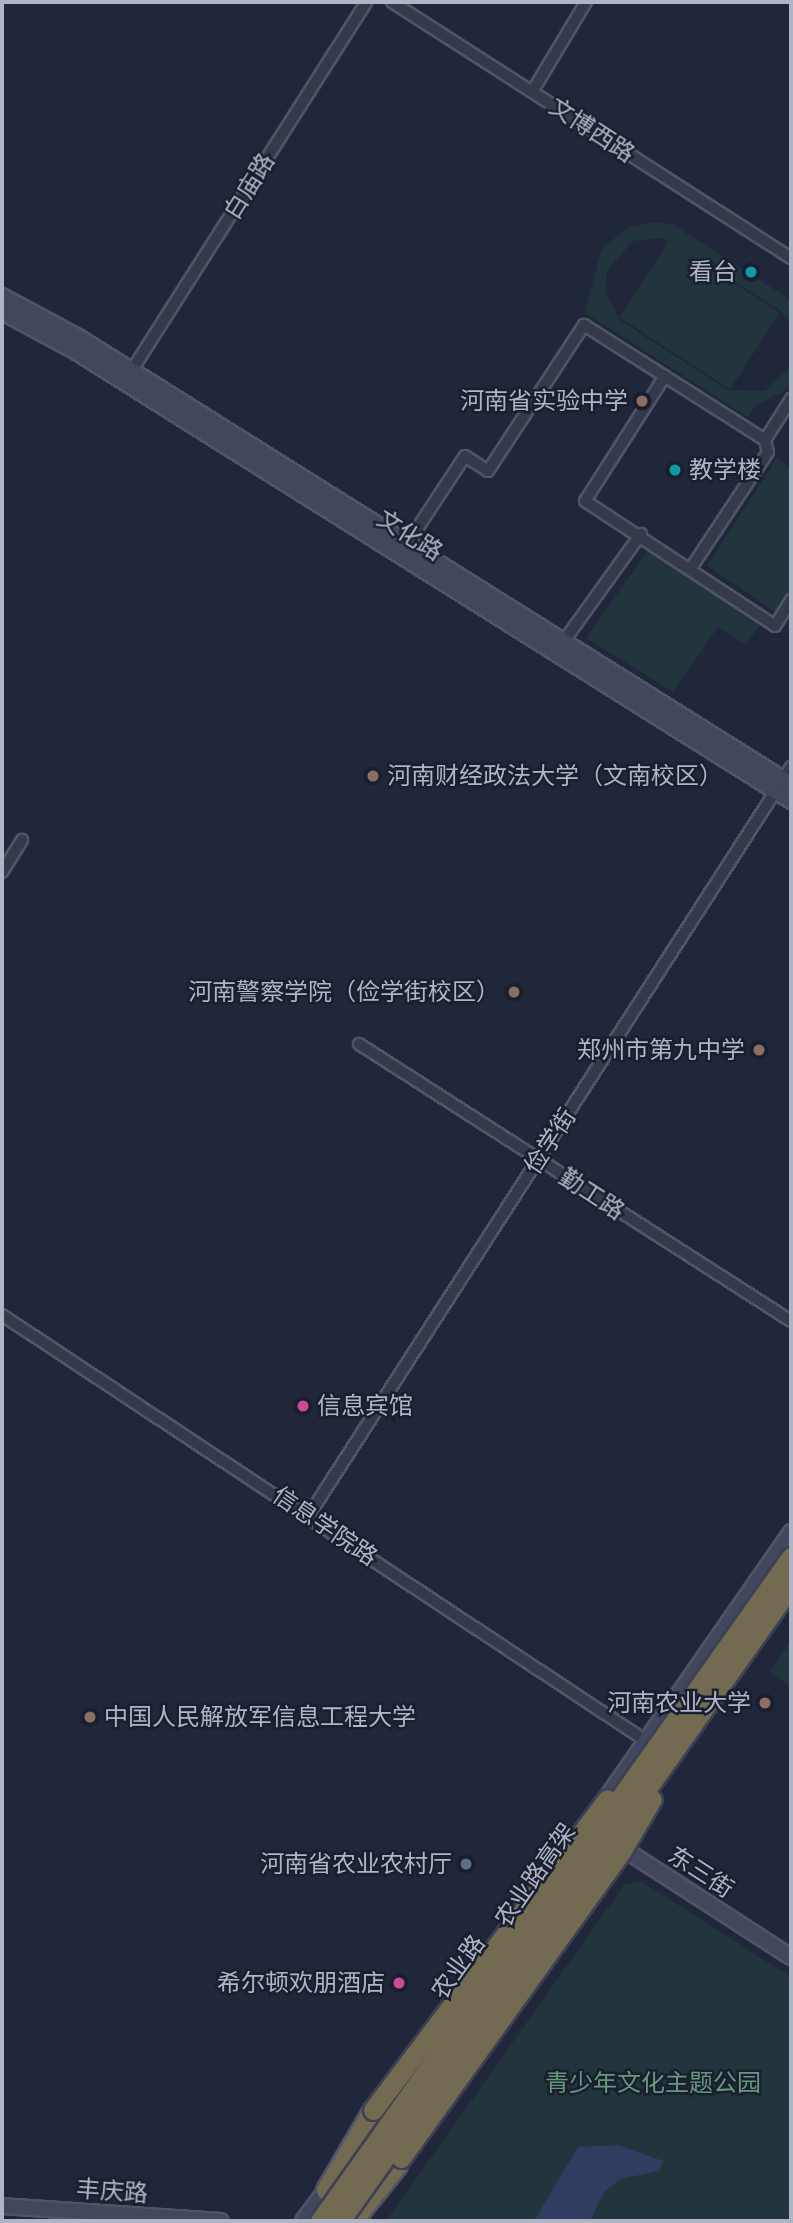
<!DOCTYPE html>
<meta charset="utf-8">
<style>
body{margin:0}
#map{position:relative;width:793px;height:2223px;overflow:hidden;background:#20273b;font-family:Raleway,"Noto Sans SC",sans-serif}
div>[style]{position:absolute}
.green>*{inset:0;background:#22343c;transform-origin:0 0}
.water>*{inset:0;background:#313c61}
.roads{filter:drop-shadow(2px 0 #4f5466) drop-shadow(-2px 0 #4f5466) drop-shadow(0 2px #4f5466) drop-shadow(0 -2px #4f5466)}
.street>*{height:10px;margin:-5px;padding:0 5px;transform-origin:5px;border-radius:5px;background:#34394b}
.secondary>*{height:14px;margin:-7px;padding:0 7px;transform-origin:7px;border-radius:7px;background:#42475e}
.highway>*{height:19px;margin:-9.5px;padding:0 9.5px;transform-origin:9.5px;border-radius:9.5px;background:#726b51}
.bridges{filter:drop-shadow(2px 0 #3c4153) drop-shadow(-2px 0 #3c4153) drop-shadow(0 2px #3c4153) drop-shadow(0 -2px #3c4153)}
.highway-bridge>*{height:19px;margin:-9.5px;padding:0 9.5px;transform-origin:9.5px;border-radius:9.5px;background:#726b51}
.dots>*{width:19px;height:19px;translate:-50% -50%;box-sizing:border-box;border:4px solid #1a1f30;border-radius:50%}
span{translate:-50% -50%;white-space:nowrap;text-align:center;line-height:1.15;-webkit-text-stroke:5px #1a1f30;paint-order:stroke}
.street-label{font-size:24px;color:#afb4c7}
.poi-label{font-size:24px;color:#afb4c7}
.right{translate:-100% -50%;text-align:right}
.left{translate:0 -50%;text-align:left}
.park-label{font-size:24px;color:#65997b}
.frame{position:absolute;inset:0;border:4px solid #afb4c7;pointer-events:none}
</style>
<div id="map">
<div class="green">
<i style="clip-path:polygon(653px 222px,672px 224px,791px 300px,791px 325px,779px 309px,663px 238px,633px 241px,607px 270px,605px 293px,620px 320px,727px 390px,765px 391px,791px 366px,791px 387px,756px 405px,748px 417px,585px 313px,601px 250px,627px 228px)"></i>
<i style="left:669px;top:241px;width:132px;height:91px;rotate:33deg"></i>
<i style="clip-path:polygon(777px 458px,791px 468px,791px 589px,776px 612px,707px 566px)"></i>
<i style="clip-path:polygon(650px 547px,761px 623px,746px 645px,718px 627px,673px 692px,586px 638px)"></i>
<i style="clip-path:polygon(791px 1641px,791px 1687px,770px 1672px)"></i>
<i style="clip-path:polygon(641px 1881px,791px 1977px,791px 2221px,386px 2221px,624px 1885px)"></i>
</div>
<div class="water">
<i style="clip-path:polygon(618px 2145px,663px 2161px,659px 2171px,620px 2179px,604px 2192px,590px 2221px,534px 2221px,578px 2147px)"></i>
</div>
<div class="roads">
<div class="street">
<i style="left:392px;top:2px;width:474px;rotate:32.7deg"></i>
<i style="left:532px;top:92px;width:105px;rotate:-59deg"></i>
<i style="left:132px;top:370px;width:436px;rotate:-57.5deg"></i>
<i style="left:665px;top:376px;width:148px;rotate:122.6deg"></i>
<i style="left:585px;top:501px;width:227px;rotate:33.3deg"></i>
<i style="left:775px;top:626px;width:31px;rotate:-58deg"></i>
<i style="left:407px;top:544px;width:105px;rotate:-56.6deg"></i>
<i style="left:465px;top:456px;width:27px;rotate:33deg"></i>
<i style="left:488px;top:471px;width:175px;rotate:-56.7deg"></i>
<i style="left:584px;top:325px;width:214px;rotate:32.4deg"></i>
<i style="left:691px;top:568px;width:139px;rotate:-56.4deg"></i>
<i style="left:768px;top:452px;width:12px;rotate:-104deg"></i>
<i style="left:765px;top:440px;width:49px;rotate:-57.6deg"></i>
<i style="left:564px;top:641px;width:132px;rotate:-54.3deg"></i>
<i style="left:2px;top:872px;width:38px;rotate:-58deg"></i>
<i style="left:359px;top:1044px;width:513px;rotate:32.67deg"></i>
<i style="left:2px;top:1315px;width:772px;rotate:33.48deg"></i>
<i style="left:309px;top:1515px;width:890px;rotate:-57.2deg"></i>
</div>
<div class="secondary">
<i style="left:2px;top:296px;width:89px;rotate:28.3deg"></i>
<i style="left:80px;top:338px;width:839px;rotate:32.1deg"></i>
<i style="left:2px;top:312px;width:81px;rotate:28.2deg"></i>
<i style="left:73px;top:350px;width:848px;rotate:32.13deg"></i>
<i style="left:600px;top:1807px;width:335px;rotate:-55.2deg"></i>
<i style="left:616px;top:1844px;width:208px;rotate:32.9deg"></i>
<i style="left:2px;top:2206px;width:219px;rotate:3.9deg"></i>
<i style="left:303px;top:2221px;width:49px;rotate:-53.4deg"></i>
</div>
<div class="highway">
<i style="left:326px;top:2190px;width:93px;rotate:-59.6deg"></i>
<i style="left:352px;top:2221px;width:72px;rotate:-51.2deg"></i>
</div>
</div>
<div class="bridges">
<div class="highway-bridge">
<i style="left:373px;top:2110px;width:389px;rotate:-53deg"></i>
<i style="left:401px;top:2158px;width:377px;rotate:-54.3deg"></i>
<i style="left:621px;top:1852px;width:61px;rotate:-59.7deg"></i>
<i style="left:320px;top:2221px;width:814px;rotate:-54.65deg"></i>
<i style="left:340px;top:2221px;width:779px;rotate:-54.62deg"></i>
</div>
</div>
<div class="dots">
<i style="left:751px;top:272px;background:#0f9aa8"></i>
<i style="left:642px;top:401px;background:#8d6e63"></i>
<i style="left:675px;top:470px;background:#0f9aa8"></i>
<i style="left:373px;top:776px;background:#8d6e63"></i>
<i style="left:514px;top:992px;background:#8d6e63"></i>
<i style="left:759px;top:1050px;background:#8d6e63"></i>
<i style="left:303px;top:1406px;background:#d1479c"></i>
<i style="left:765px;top:1703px;background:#8d6e63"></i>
<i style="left:90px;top:1717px;background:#8d6e63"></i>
<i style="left:466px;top:1864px;background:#5c6f8a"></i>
<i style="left:399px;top:1983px;background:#d1479c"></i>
</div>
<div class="street-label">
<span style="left:592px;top:130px;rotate:33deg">文博西路</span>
<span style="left:249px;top:186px;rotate:-58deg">白庙路</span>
<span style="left:410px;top:535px;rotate:32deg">文化路</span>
<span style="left:550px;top:1141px;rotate:-57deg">俭学街</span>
<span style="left:592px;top:1194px;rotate:33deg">勤工路</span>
<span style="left:325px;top:1526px;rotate:34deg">信息学院路</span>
<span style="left:701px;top:1872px;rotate:33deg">东三街</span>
<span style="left:535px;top:1875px;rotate:-55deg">农业路高架</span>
<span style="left:458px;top:1967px;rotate:-54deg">农业路</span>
<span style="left:112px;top:2191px;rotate:4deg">丰庆路</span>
</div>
<div class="poi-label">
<span class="right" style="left:737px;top:272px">看台</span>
<span class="right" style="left:628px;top:401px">河南省实验中学</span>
<span class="left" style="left:689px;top:470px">教学楼</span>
<span class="left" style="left:387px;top:776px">河南财经政法大学（文南校区）</span>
<span class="right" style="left:500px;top:992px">河南警察学院（俭学街校区）</span>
<span class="right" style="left:745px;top:1050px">郑州市第九中学</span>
<span class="left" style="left:317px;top:1406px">信息宾馆</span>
<span class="right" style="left:751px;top:1703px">河南农业大学</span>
<span class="left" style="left:104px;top:1717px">中国人民解放军信息工程大学</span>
<span class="right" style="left:452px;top:1864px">河南省农业农村厅</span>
<span class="right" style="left:385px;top:1983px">希尔顿欢朋酒店</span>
</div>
<div class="park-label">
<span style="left:653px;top:2083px">青少年文化主题公园</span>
</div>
<div class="frame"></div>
</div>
